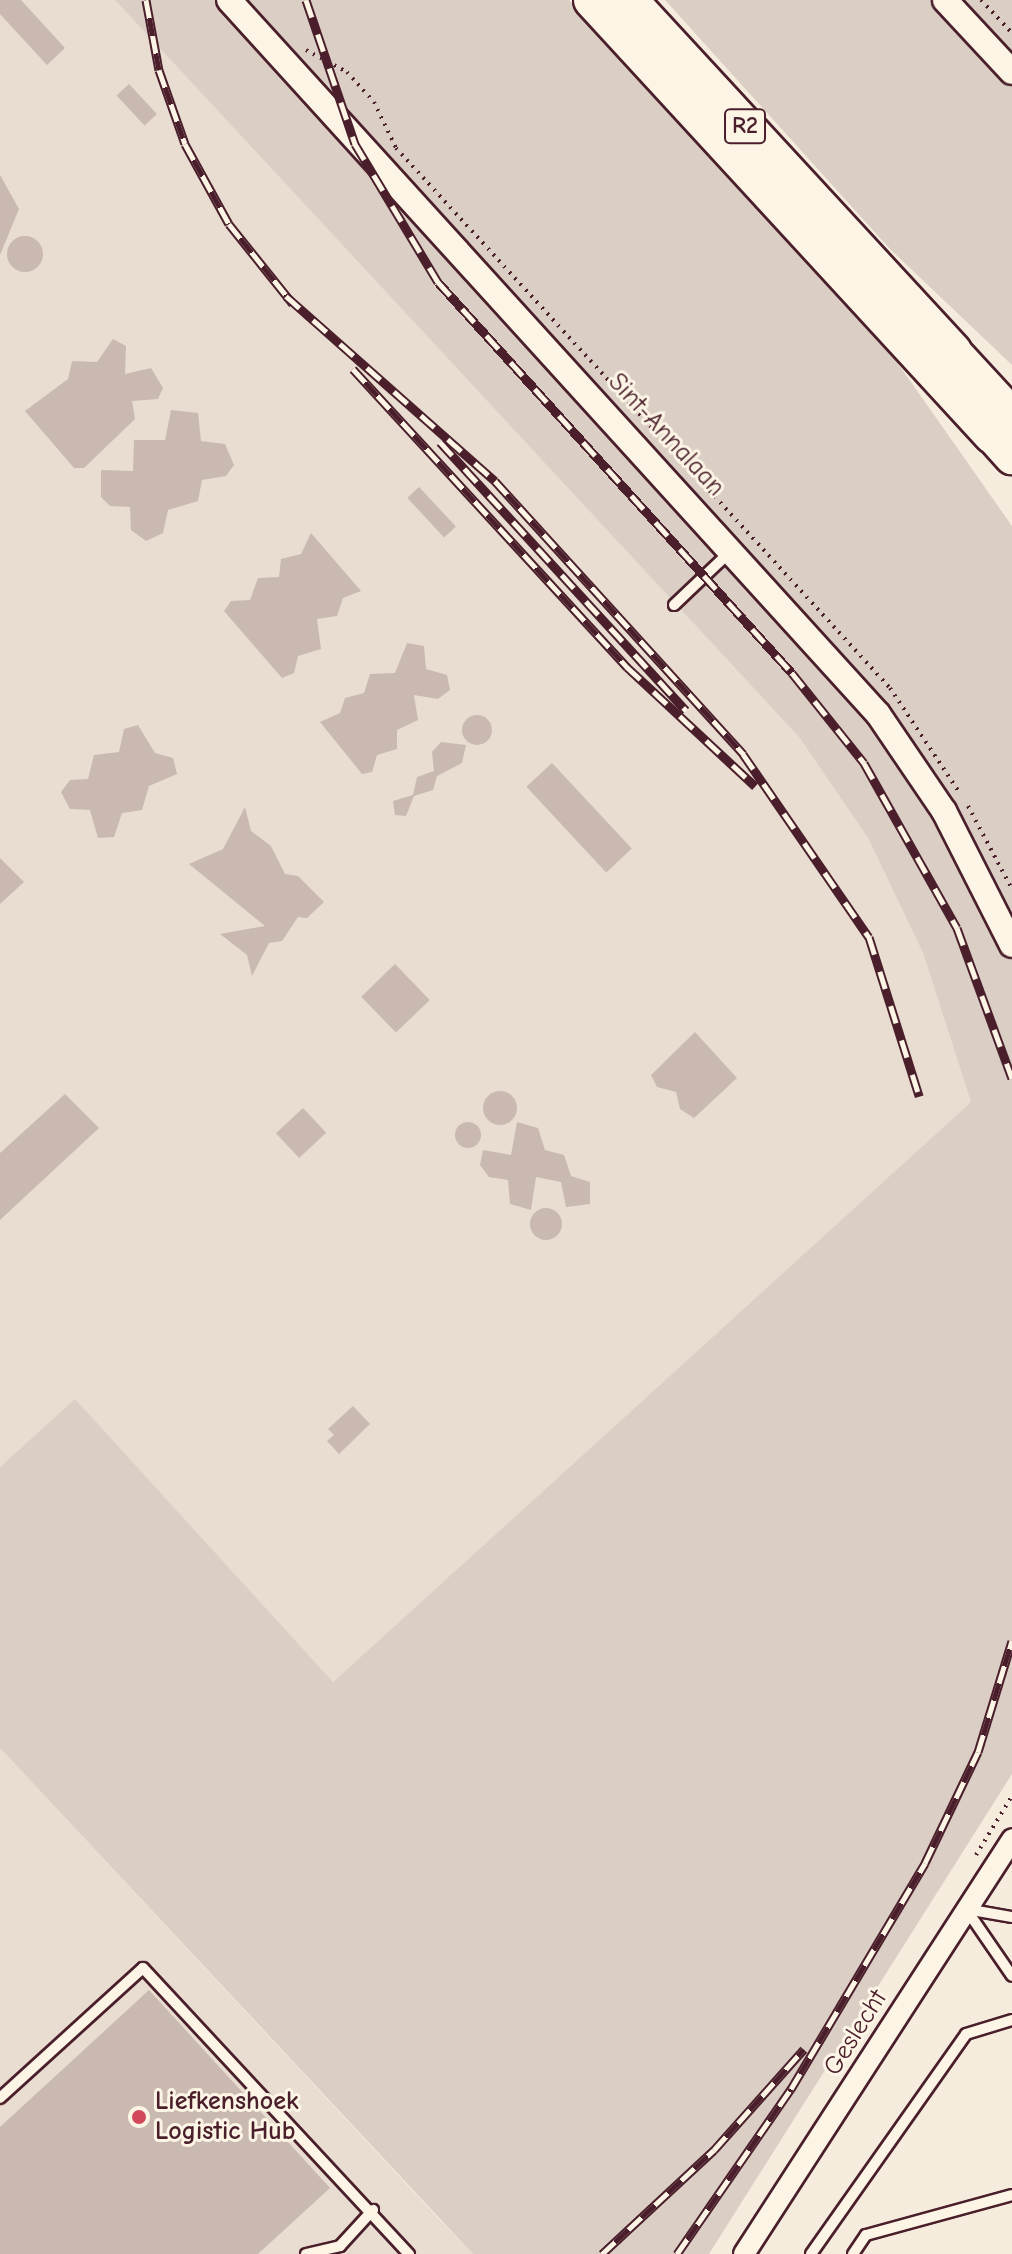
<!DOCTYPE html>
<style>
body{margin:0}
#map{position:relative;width:1012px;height:2254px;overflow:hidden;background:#f5ecde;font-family:"Comic Neue",sans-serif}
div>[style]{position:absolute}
.built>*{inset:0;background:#e8ddd0}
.green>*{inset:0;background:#dbcec4}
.building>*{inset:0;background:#cab9b1;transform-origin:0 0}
.round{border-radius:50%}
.path>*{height:4px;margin-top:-2px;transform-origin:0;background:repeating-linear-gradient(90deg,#4a1f2b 0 2px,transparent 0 8px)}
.roads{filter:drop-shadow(2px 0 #4a1f2b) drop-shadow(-2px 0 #4a1f2b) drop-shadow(0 2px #4a1f2b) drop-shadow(0 -2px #4a1f2b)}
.service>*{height:10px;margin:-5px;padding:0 5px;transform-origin:5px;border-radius:5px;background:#fcf5e5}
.minor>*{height:20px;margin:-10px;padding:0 10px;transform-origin:10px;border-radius:10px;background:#fcf5e5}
.tertiary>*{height:24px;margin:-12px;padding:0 12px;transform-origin:12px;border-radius:12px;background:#fcf5e5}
.trunk>*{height:34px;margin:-17px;padding:0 17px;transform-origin:17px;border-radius:17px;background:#fcf5e5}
.motorway>*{height:36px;margin:-18px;padding:0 18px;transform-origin:18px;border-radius:18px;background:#fcf5e5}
.rail>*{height:9px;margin-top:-4.5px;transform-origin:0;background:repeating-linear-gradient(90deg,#fcf5e5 0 18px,#4a1f2b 0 36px);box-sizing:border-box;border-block:2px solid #4a1f2b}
.dots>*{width:22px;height:22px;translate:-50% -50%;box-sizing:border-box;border:4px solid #fcf5e5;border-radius:50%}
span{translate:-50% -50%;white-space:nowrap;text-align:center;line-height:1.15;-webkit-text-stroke:6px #fcf5e5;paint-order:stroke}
.shield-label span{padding:2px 6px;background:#fcf5e5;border:2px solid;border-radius:6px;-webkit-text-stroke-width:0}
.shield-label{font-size:24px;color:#4a1f2b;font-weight:700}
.street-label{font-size:26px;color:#4a1f2b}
.poi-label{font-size:26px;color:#4a1f2b;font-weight:700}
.left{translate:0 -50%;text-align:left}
</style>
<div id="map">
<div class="built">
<i style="clip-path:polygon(0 0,115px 0,799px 737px,868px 838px,923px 953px,971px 1102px,333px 1682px,75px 1400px,0 1467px)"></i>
<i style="clip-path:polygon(0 1748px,436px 2216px,473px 2254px,0 2254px)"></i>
</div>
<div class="green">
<i style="clip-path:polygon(115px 0,569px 0,892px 355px,1012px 526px,1012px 1774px,709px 2254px,473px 2254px,0 1748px,0 1467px,75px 1399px,333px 1682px,971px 1102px,923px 953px,868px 838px,799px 737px)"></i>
<i style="clip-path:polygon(665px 0,1012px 0,1012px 365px,890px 249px)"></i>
</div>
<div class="building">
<i style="clip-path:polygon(0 0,21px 0,65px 48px,47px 65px,0 14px)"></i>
<i style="left:129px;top:84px;width:41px;height:17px;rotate:47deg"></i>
<i style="clip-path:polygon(0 175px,19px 209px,0 255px)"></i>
<i class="round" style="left:7px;top:236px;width:36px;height:36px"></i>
<i style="clip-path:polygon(113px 339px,126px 346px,125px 374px,151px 368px,163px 388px,158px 399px,132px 401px,135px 419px,84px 468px,74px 468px,25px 411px,68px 379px,72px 361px,97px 362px)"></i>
<i style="clip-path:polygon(171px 410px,198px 413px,201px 441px,225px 444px,234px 465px,226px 476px,202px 480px,198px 501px,168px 510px,163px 533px,146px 541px,131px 530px,130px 507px,110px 506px,101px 497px,101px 470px,133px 471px,134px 440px,165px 440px)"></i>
<i style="left:419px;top:487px;width:54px;height:16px;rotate:47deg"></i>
<i style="clip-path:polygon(311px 533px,361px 591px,343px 598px,337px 616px,317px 619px,321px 649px,298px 656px,294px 673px,282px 678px,224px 611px,231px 601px,250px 600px,258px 578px,279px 577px,281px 559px,301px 554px)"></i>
<i style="clip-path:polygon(407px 643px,424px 646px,426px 669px,447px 675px,450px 690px,438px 699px,414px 695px,418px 720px,397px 730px,397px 749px,377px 755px,372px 772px,362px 774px,320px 722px,340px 713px,345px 698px,364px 693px,370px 674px,395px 673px)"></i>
<i class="round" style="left:462px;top:715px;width:30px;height:30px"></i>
<i style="clip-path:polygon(138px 725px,155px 753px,173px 758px,177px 774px,149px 786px,142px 810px,122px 813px,114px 837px,98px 838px,90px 810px,70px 809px,61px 792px,70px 780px,88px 779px,94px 755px,119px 752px,124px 729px)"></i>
<i style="clip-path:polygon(441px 742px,466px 745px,462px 763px,437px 776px,433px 790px,414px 796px,406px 816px,395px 815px,393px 801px,413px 795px,417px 777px,434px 771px,432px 752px)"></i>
<i style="left:552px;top:763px;width:117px;height:35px;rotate:47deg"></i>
<i style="clip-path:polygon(245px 807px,251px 831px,271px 846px,285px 874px,298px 876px,324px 902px,307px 918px,298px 917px,282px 941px,269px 943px,252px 976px,247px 955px,220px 934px,265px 926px,189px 864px,223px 849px)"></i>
<i style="clip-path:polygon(0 858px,24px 882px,0 904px)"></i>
<i style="left:395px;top:964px;width:50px;height:47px;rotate:46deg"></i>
<i style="clip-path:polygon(695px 1032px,737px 1078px,694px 1118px,680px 1109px,676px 1092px,657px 1087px,651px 1075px)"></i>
<i class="round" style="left:483px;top:1091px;width:34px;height:34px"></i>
<i style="clip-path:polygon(65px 1094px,99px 1128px,0 1220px,0 1153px)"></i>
<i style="left:303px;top:1108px;width:34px;height:37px;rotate:47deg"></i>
<i class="round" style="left:455px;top:1122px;width:26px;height:26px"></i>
<i style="clip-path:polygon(517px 1122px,538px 1128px,545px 1150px,564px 1155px,571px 1176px,590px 1182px,590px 1204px,566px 1207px,561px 1182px,536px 1177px,531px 1210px,510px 1204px,508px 1180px,489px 1177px,480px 1165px,483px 1150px,511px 1155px)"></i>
<i class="round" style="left:530px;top:1208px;width:32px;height:32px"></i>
<i style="clip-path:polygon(353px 1406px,370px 1424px,339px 1454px,327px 1441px,334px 1435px,328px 1429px)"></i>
<i style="clip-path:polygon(149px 1990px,330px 2188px,258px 2254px,0 2254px,0 2127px)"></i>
</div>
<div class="path">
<i style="left:981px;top:0;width:45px;rotate:46.8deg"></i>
<i style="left:306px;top:50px;width:47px;rotate:28.2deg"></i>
<i style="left:347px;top:72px;width:40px;rotate:48deg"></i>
<i style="left:374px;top:102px;width:51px;rotate:64.4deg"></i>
<i style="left:396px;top:148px;width:732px;rotate:47.55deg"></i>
<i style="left:890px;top:688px;width:125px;rotate:56.4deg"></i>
<i style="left:968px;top:806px;width:94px;rotate:62.1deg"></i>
<i style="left:976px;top:1855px;width:69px;rotate:-58.6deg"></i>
</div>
<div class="roads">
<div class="service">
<i style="left:674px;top:605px;width:79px;rotate:-43.5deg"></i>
<i style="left:966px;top:1909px;width:81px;rotate:55.5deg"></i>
<i style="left:966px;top:1909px;width:47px;rotate:9.9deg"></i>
<i style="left:0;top:2098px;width:193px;rotate:-42.3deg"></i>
<i style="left:143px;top:1968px;width:391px;rotate:47.1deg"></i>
<i style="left:306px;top:2254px;width:35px;rotate:-13deg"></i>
<i style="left:340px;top:2246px;width:49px;rotate:-47.5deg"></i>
<i style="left:811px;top:2254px;width:269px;rotate:-54.8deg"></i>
<i style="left:966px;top:2034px;width:48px;rotate:-16.9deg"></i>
<i style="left:853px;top:2254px;width:23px;rotate:-56deg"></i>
<i style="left:866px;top:2235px;width:151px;rotate:-15.3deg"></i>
</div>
<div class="minor">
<i style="left:744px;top:2254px;width:494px;rotate:-57.1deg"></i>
</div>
<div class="tertiary">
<i style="left:229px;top:0;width:965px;rotate:47.73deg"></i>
<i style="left:878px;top:714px;width:117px;rotate:55.8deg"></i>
<i style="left:944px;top:811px;width:150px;rotate:63.1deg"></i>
<i style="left:945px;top:0;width:98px;rotate:47.1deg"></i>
</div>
<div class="trunk">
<i style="left:953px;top:351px;width:87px;rotate:47.3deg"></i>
<i style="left:992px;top:435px;width:30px;rotate:48deg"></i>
</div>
<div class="motorway">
<i style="left:592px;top:0;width:591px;rotate:47.4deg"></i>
<i style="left:629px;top:0;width:478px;rotate:47.3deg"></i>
</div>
</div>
<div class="rail">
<i style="left:146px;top:0;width:71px;rotate:79.5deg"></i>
<i style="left:159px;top:70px;width:78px;rotate:70.6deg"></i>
<i style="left:185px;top:144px;width:91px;rotate:61.2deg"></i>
<i style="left:229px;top:224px;width:102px;rotate:51.3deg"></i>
<i style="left:306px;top:0;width:152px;rotate:71.2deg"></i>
<i style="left:355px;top:144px;width:161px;rotate:59deg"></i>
<i style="left:438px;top:282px;width:527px;rotate:47.84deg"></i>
<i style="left:792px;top:673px;width:115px;rotate:51.3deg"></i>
<i style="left:864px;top:763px;width:189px;rotate:60.6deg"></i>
<i style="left:957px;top:928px;width:160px;rotate:69.9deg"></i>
<i style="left:286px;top:296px;width:279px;rotate:41.5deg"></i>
<i style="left:495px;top:481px;width:369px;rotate:47.7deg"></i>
<i style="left:743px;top:754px;width:222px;rotate:55.5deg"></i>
<i style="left:869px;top:937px;width:167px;rotate:72.5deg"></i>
<i style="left:353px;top:369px;width:405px;rotate:47.4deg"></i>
<i style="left:627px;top:667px;width:175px;rotate:42.9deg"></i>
<i style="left:440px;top:442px;width:364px;rotate:47.5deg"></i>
<i style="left:602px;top:2254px;width:153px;rotate:-42.9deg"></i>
<i style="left:714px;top:2150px;width:135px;rotate:-48.3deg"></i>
<i style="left:677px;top:2254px;width:201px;rotate:-55.4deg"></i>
<i style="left:791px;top:2089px;width:263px;rotate:-59.3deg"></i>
<i style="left:925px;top:1863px;width:123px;rotate:-64.5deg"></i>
<i style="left:978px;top:1752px;width:116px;rotate:-73deg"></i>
</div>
<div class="dots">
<i style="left:139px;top:2117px;background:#d1495b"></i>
</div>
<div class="shield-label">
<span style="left:745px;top:126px">R2</span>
</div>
<div class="street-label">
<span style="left:666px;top:435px;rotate:47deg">Sint-Annalaan</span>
<span style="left:856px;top:2033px;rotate:-58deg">Geslecht</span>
</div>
<div class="poi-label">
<span class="left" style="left:155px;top:2117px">Liefkenshoek<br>Logistic Hub</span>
</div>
</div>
